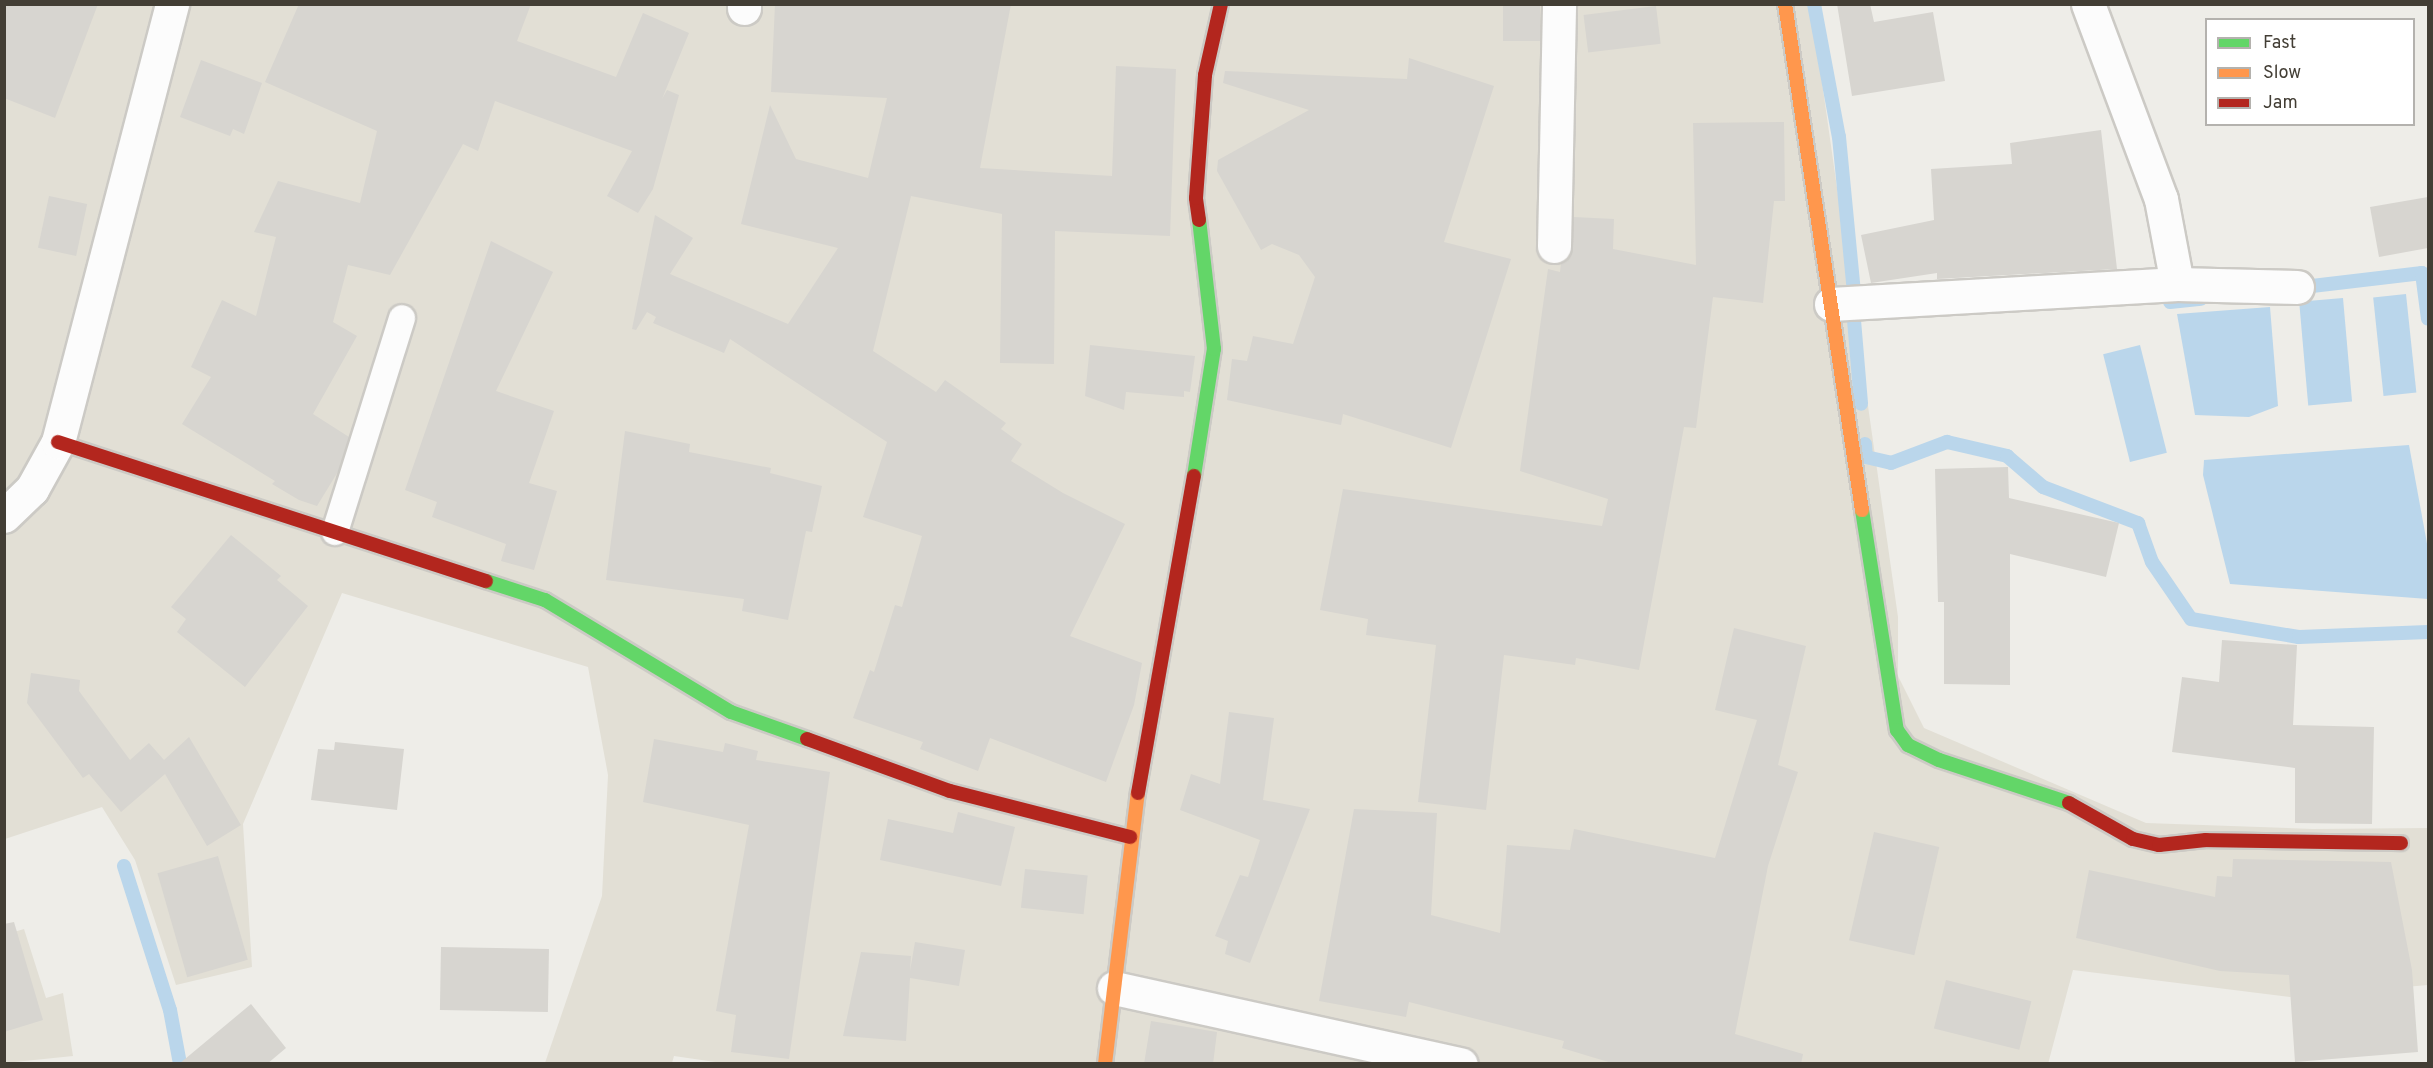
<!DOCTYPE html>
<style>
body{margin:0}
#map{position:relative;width:2433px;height:1068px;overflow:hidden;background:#eeede8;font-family:Overpass,sans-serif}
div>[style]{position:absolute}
.residential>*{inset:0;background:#e2dfd5}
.water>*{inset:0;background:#bad6eb;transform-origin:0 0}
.stream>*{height:14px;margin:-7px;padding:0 7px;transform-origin:7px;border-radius:7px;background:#bad6eb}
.building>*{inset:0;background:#d7d5d0;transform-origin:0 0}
.roads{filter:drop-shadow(2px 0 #cccac5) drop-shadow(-2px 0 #cccac5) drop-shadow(0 2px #cccac5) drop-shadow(0 -2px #cccac5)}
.lane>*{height:26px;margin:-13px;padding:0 13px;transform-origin:13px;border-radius:13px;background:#fcfcfc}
.street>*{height:33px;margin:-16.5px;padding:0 16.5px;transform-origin:16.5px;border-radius:16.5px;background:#fcfcfc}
.fast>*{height:14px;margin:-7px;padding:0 7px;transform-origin:7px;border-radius:7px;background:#63d668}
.slow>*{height:14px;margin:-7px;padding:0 7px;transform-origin:7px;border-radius:7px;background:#ff974d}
.jam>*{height:14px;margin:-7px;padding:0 7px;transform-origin:7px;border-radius:7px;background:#b3261e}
span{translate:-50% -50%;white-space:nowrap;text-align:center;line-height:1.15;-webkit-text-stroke:4.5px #fff;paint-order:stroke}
.frame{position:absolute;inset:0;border:6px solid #433e35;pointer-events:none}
.legend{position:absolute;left:2205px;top:18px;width:210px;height:108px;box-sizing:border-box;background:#fff;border:2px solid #b4b2ae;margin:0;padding:8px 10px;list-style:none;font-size:18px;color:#433e35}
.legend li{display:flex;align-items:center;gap:12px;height:30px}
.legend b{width:30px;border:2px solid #b4b2ae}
</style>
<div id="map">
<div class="residential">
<i style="clip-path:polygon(4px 5px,1811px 5px,1898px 617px,1898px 676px,1924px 728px,2146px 823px,2313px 829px,2428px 828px,2428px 985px,2290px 997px,2073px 970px,2048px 1064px,729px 1064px,674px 1056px,672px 1063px,545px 1063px,602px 896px,608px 775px,588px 667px,342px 593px,243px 824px,252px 967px,176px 985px,135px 860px,102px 807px,5px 839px)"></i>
<i style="clip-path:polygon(24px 929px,46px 998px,63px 993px,73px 1056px,5px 1063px,4px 935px)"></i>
</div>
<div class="water">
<i style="left:2406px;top:294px;width:99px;height:33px;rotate:84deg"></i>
<i style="left:2343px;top:298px;width:104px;height:44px;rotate:85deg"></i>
<i style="clip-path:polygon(2270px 307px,2278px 406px,2249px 417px,2195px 415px,2177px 314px)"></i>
<i style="left:2140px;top:345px;width:111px;height:38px;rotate:76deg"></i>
<i style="clip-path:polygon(2409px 445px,2428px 549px,2428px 599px,2230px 584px,2203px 475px,2204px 460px)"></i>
</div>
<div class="stream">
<i style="left:1814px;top:4px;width:135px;rotate:79.4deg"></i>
<i style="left:1839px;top:137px;width:156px;rotate:84.5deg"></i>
<i style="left:2295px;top:288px;width:128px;rotate:-6.7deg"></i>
<i style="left:2422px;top:273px;width:46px;rotate:82.6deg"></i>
<i style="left:2170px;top:302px;width:31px;rotate:-6deg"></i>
<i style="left:1854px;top:320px;width:84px;rotate:85.2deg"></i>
<i style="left:1865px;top:444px;width:13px;rotate:86deg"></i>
<i style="left:1866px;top:457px;width:26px;rotate:13deg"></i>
<i style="left:1891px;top:463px;width:60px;rotate:-20.6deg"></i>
<i style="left:1947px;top:442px;width:62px;rotate:13.1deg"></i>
<i style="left:2007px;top:456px;width:48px;rotate:40.7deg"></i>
<i style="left:2043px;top:487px;width:102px;rotate:20.8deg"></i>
<i style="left:2138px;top:523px;width:41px;rotate:70.3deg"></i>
<i style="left:2152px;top:562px;width:69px;rotate:55.6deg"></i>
<i style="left:2191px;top:619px;width:109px;rotate:9.5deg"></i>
<i style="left:2299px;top:637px;width:129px;rotate:-2.2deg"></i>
<i style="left:124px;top:866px;width:151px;rotate:72.3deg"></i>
<i style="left:170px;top:1010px;width:55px;rotate:79.5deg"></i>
</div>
<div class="building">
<i style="clip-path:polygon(4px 4px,98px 4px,55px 118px,4px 98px)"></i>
<i style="clip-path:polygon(299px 4px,531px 4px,517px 41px,616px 77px,643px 13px,689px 33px,662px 99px,667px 90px,679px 95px,653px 189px,638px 213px,607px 196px,632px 151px,495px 101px,478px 151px,463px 144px,390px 275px,348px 265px,333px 322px,357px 336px,313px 414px,349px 437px,339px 470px,317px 506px,299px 500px,272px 484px,275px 481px,182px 424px,211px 377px,191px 367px,222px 300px,256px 316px,276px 237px,254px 232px,278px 181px,360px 203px,377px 131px,265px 82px)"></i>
<i style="clip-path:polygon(775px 4px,1011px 4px,980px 168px,1112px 176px,1116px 66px,1176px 69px,1170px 236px,1055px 231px,1054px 364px,1000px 363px,1002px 214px,911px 196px,873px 351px,936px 392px,945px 380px,1006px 423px,1001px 429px,1022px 444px,1011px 461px,1063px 493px,1125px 524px,1070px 636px,1142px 663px,1134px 705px,1106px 782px,990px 738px,978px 771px,920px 749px,923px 742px,853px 718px,870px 670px,874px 672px,895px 605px,902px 607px,922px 536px,863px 517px,887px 442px,730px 339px,724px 353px,653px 323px,656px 317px,647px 312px,636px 330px,632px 329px,655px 215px,693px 238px,670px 274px,788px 324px,838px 248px,741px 224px,770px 105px,796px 159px,868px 178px,887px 98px,771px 92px)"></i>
<i style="left:1503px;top:4px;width:37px;height:37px"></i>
<i style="clip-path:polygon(1837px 4px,1870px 4px,1874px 22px,1933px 12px,1945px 81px,1852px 96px)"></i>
<i style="left:1656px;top:6px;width:38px;height:73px;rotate:83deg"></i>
<i style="clip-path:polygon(1409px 58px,1494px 86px,1444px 242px,1511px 259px,1451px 448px,1343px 414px,1341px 425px,1227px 400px,1232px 359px,1247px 361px,1253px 336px,1293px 344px,1315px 277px,1299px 255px,1272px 244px,1261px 250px,1217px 171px,1218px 160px,1309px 110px,1223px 83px,1225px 71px,1407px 79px)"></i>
<i style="clip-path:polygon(201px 60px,262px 83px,244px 134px,233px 129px,230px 136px,180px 117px)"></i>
<i style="clip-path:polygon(1784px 122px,1785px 201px,1774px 201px,1763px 303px,1713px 297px,1696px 428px,1684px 427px,1639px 670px,1576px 658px,1575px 665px,1504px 655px,1486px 810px,1418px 802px,1436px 645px,1366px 635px,1368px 619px,1320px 610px,1343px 489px,1602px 526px,1608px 499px,1520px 471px,1548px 269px,1560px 272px,1561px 263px,1570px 255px,1573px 217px,1614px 219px,1613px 249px,1696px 265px,1693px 123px)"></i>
<i style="clip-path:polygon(2101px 130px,2117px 269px,1937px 279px,1937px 273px,1871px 283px,1861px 235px,1934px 220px,1931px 169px,2012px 164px,2010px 143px)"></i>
<i style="left:49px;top:196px;width:39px;height:53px;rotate:12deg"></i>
<i style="clip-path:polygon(2428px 197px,2428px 248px,2379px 257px,2370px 207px)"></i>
<i style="clip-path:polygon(491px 241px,553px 272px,496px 391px,554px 411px,529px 483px,557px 491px,534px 570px,501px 561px,506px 544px,432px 517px,437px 502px,405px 490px)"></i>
<i style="clip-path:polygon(1090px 345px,1195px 356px,1190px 392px,1184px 391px,1184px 397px,1126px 392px,1124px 410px,1085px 396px)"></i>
<i style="clip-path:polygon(625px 431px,690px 444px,689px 452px,771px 468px,770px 473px,822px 486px,812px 532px,806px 531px,788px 620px,742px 611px,744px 599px,606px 580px)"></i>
<i style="clip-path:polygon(2008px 467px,2009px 498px,2119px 523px,2106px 577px,2010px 554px,2010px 685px,1944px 684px,1944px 602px,1938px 602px,1935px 469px)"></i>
<i style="clip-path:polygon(231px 535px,281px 576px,277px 580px,308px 606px,245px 687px,177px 632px,186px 619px,171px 607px)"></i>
<i style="clip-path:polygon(1734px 628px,1806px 646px,1778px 765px,1798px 772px,1768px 866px,1735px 1034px,1803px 1054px,1801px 1064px,1615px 1064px,1562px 1048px,1564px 1041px,1409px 1002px,1406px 1017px,1319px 1001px,1354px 809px,1437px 813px,1431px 915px,1500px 933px,1507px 845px,1570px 850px,1574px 829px,1715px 858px,1757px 720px,1715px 710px)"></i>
<i style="clip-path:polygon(2222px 640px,2297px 645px,2293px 725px,2374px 727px,2372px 824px,2295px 823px,2295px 768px,2172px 752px,2182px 677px,2219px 682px)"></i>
<i style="clip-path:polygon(31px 673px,80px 680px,79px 691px,130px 760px,149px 743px,164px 760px,189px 737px,241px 825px,207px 846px,165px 774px,121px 812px,89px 774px,83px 778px,27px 703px)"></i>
<i style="clip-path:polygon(1229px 712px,1274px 718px,1263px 800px,1310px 809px,1250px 963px,1225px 954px,1228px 941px,1215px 936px,1240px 875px,1248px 877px,1260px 840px,1180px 810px,1191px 774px,1220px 784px)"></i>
<i style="clip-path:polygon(654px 739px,723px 752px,725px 743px,758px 751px,756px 760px,830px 772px,789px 1059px,731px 1052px,736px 1015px,716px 1011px,749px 825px,643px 802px)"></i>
<i style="clip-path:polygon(335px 742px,404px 749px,397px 810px,311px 800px,318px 749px,334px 750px)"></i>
<i style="clip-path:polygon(958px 812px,1015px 827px,1001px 886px,880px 860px,888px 819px,953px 833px)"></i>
<i style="left:1874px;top:832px;width:67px;height:111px;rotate:13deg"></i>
<i style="left:218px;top:856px;width:108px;height:63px;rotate:74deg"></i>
<i style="clip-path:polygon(2233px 859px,2391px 862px,2412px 970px,2418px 1052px,2295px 1062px,2289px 975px,2220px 971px,2076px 938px,2089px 870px,2215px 897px,2217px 876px,2232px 877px)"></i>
<i style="left:1025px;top:869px;width:63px;height:39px;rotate:6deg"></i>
<i style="clip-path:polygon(14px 922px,43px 1020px,4px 1032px,4px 924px)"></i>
<i style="clip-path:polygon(915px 942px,965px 950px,959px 986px,910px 978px,906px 1041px,843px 1036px,861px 952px,911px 956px,910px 971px)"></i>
<i style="left:441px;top:947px;width:108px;height:63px;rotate:1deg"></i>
<i style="left:1946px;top:980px;width:88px;height:50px;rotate:14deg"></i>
<i style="clip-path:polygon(251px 1004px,286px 1048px,267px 1064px,179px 1064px)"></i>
<i style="clip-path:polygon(1151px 1021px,1217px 1032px,1213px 1064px,1144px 1064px)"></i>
</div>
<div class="roads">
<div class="lane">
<i style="left:335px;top:532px;width:224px;rotate:-72.6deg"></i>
</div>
<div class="street">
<i style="left:2088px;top:4px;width:208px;rotate:69.5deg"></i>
<i style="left:2161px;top:199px;width:86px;rotate:79.3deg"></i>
<i style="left:744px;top:8px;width:4px;rotate:-90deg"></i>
<i style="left:1554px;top:246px;width:242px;rotate:-88.8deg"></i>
<i style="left:1831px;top:304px;width:347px;rotate:-3.3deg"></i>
<i style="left:2177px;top:284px;width:120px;rotate:1.4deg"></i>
<i style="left:4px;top:516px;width:39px;rotate:-44deg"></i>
<i style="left:32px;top:489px;width:54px;rotate:-61deg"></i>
<i style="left:58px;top:442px;width:453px;rotate:-75.4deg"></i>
<i style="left:1114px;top:988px;width:355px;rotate:12.4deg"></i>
</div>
<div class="fast">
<i style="left:1194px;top:476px;width:129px;rotate:-81.1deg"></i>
<i style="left:1214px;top:349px;width:130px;rotate:-96.6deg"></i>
<i style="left:1862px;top:510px;width:223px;rotate:81deg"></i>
<i style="left:1897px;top:730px;width:19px;rotate:54deg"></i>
<i style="left:1908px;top:745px;width:34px;rotate:26deg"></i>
<i style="left:1939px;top:760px;width:137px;rotate:18.3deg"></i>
<i style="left:486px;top:581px;width:62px;rotate:17.9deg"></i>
<i style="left:545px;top:600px;width:217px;rotate:31.1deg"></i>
<i style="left:731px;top:712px;width:81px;rotate:19.6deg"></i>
</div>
<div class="slow">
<i style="left:1785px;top:4px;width:512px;rotate:81.35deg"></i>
<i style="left:1105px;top:1064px;width:273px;rotate:-83.1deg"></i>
</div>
<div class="jam">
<i style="left:1199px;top:220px;width:22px;rotate:-98deg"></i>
<i style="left:1196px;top:198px;width:123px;rotate:-85.8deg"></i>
<i style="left:1205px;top:75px;width:73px;rotate:-77.3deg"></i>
<i style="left:58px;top:442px;width:450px;rotate:18deg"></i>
<i style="left:807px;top:739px;width:152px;rotate:20deg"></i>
<i style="left:950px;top:791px;width:186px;rotate:14.3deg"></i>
<i style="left:1138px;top:793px;width:322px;rotate:-80deg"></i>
<i style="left:2069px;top:803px;width:73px;rotate:29.4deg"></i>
<i style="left:2133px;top:839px;width:27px;rotate:13deg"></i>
<i style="left:2159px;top:845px;width:47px;rotate:-6.1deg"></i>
<i style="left:2206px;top:840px;width:195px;rotate:0.9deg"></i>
</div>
</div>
<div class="frame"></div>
<ul class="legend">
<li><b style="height:8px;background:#63d668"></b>Fast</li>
<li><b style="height:8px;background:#ff974d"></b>Slow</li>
<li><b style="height:8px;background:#b3261e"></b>Jam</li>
</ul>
</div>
